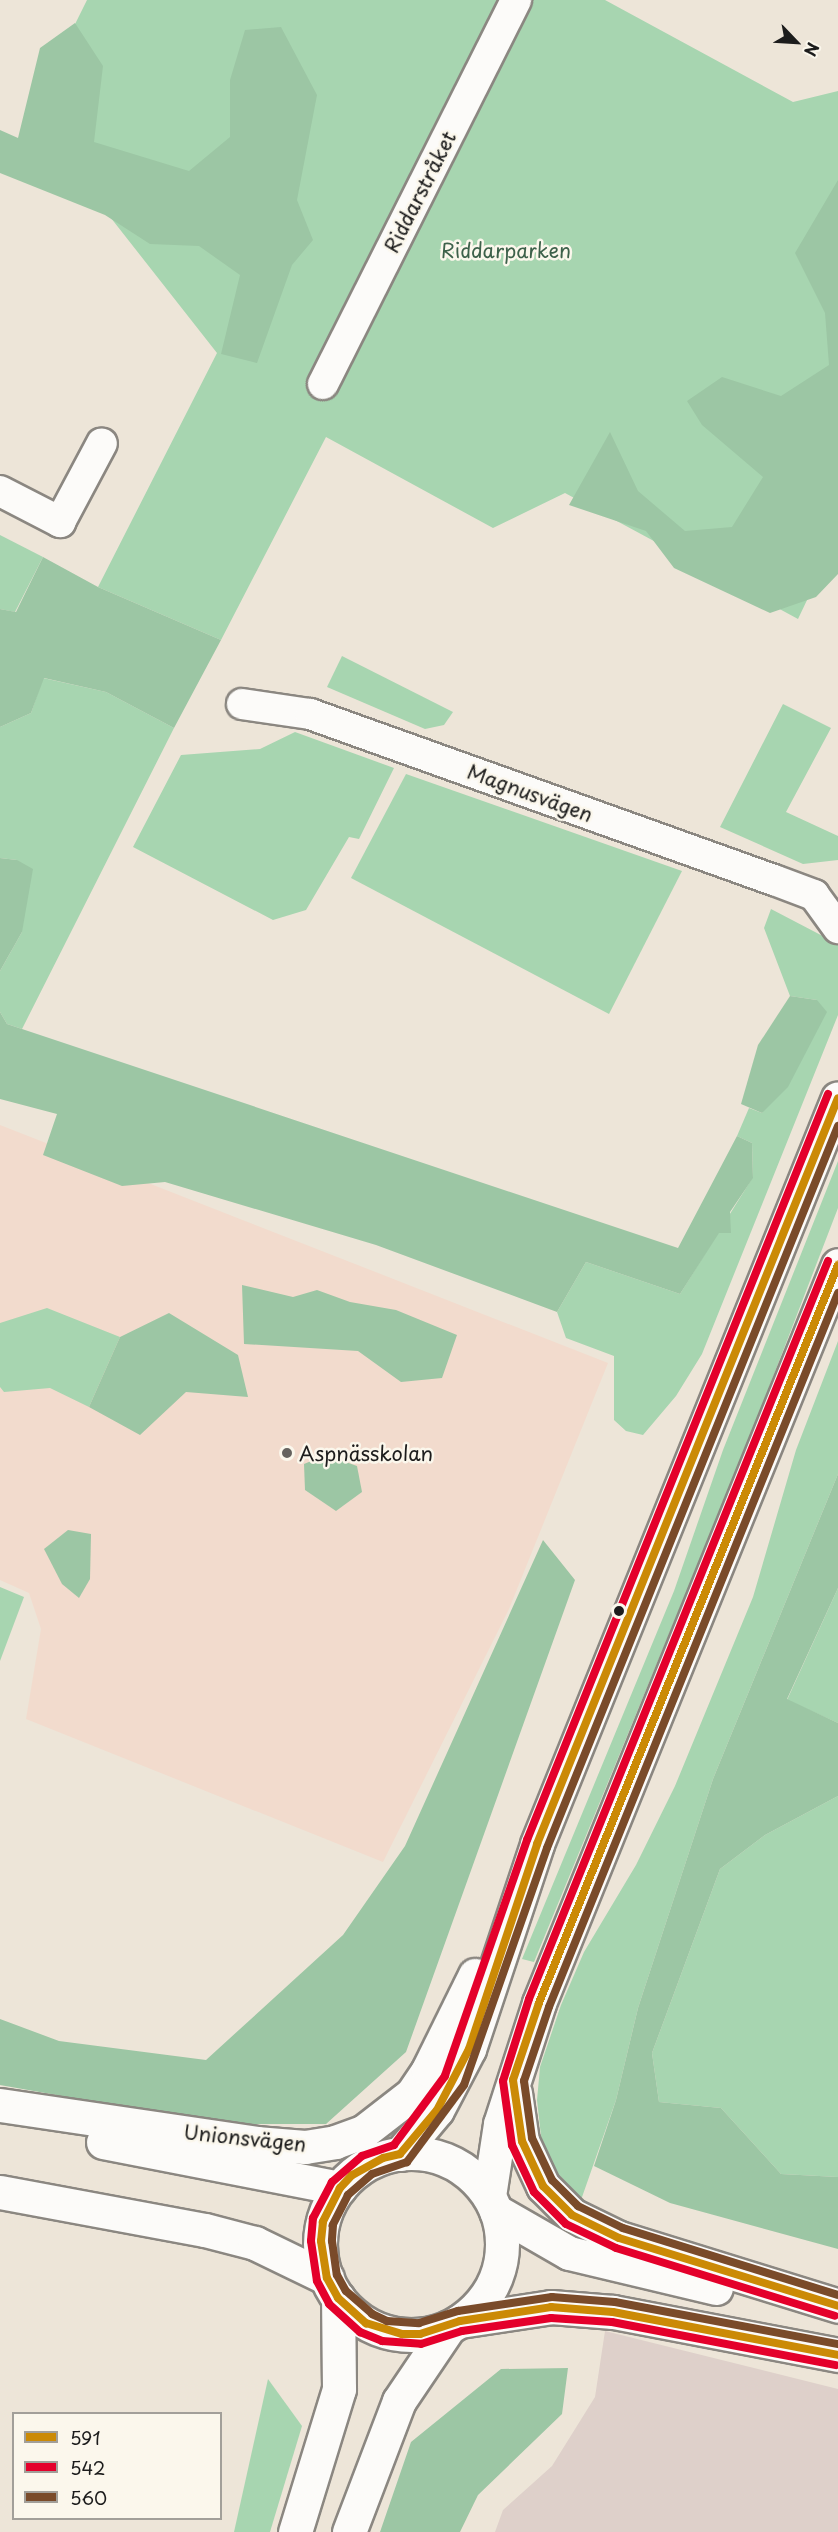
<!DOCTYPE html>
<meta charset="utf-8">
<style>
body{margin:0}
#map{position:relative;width:838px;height:2532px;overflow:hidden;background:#ede5d8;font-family:"Playpen Sans",sans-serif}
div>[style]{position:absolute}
.built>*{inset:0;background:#f2dbcd}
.industrial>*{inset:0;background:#ded0ca}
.green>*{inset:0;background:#a7d5b0}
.forest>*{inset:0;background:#9cc6a4}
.roads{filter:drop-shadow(2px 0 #8b8781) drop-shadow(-2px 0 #8b8781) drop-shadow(0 2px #8b8781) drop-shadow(0 -2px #8b8781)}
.street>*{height:30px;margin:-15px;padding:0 15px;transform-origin:15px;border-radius:15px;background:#fcfbf9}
.secondary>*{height:33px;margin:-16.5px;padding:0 16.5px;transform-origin:16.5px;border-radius:16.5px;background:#fcfbf9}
.secondary>.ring{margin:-16.5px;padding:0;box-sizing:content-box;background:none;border:33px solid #fcfbf9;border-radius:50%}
.bus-1>*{height:8px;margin:-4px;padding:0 4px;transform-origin:4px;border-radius:4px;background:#cb8a06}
.bus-2>*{height:8px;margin:-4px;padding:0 4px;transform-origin:4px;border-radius:4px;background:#e4002b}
.bus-3>*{height:8px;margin:-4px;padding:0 4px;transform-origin:4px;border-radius:4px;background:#7a4b2a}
.dots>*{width:16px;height:16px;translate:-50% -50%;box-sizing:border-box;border:3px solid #fbf7ec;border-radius:50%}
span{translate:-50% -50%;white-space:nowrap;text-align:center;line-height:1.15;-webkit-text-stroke:5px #fbf7ec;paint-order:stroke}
.street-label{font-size:20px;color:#1c1c1c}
.park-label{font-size:20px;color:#3d614a}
.poi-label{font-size:20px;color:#1c1c1c}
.left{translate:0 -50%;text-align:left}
.legend{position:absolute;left:12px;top:2412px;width:210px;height:108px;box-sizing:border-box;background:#fbf7ec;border:2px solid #a29f99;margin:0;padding:8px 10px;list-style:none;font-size:18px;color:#1c1c1c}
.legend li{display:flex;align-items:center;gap:12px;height:30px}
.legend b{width:30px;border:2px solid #a29f99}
.north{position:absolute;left:766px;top:12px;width:60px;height:60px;-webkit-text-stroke:4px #fbf7ec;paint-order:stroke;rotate:115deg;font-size:16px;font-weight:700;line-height:24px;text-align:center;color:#1c1c1c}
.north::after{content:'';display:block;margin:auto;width:21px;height:27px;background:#1c1c1c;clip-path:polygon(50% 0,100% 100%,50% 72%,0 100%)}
</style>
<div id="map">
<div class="built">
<i style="clip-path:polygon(0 1125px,608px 1363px,509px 1609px,383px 1862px,26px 1719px,41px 1629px,29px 1593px,0 1580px)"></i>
</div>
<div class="industrial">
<i style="clip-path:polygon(605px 2331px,838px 2389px,838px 2532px,495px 2532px,503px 2510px,552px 2466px,595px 2397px)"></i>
</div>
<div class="green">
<i style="clip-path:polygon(87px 0,605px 0,793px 102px,838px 91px,838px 535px,798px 619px,565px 493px,493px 528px,326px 437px,221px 640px,98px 587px,217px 353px,107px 213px,18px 139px)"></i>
<i style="clip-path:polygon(0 535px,43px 557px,15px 612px,0 609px)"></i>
<i style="clip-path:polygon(342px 656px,453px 712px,444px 725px,425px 729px,327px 687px)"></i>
<i style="clip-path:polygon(43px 678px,106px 692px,174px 728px,22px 1029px,7px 1024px,0 1012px,0 971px,22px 932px,17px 860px,0 858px,0 727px,31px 713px)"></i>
<i style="clip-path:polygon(783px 704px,831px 728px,786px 812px,838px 836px,838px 860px,803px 864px,720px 827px)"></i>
<i style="clip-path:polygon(295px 732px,394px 768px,359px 839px,349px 837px,306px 910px,273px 920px,133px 847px,181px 755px,260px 749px)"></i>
<i style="clip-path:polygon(406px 774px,682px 871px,609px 1014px,351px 878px)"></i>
<i style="clip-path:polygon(771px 909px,838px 944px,838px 1015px,702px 1354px,676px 1396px,643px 1435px,626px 1431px,614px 1420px,614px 1356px,566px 1338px,557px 1312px,586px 1262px,680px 1294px,753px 1177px,752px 1143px,737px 1136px,749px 1108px,762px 1113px,817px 1000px,790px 996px,764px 928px)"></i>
<i style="clip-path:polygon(838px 1161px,838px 1208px,746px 1447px,534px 1962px,522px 1959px,674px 1591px,723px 1450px)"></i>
<i style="clip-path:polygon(47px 1308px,120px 1337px,89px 1407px,50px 1388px,4px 1392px,0 1387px,0 1323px)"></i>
<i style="clip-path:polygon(838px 1341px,838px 1474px,713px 1779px,638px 2008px,616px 2100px,581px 2200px,556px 2171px,542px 2145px,537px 2100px,540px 2067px,561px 2005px,584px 1952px,636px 1865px,675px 1786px,753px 1597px,796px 1450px)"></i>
<i style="clip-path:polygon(0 1587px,24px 1597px,0 1661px)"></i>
<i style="clip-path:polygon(838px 1588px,838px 1723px,787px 1700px)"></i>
<i style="clip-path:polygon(838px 1796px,838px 2177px,781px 2174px,721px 2108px,659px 2102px,652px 2053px,720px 1869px,765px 1835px)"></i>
<i style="clip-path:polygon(268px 2379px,302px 2426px,270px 2532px,234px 2532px)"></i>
</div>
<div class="forest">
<i style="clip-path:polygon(75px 23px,103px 66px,94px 142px,189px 171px,230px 137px,230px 80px,245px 30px,281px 27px,317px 95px,297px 200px,313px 240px,292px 265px,257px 363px,221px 354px,240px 275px,199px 246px,150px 244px,105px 215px,0 173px,0 130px,18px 138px,40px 48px)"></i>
<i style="clip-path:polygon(838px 180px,838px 574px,816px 597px,770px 613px,674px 568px,646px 531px,569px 505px,610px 432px,638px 491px,685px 531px,732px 527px,763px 477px,702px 425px,687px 401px,722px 377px,781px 396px,829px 365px,825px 313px,795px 253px)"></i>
<i style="clip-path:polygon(43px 557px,98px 587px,221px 640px,174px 728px,106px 692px,44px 678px,31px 713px,0 727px,0 609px,16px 612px)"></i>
<i style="clip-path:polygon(0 858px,17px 860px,33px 869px,22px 932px,0 971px)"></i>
<i style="clip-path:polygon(790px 996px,817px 1000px,827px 1012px,788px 1087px,762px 1113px,741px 1104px,758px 1045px)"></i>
<i style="clip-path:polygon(0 1012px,7px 1024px,678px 1248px,737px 1136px,752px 1143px,753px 1178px,730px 1212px,731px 1233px,719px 1233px,680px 1294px,586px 1262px,557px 1312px,376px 1245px,165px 1182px,122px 1186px,43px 1155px,57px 1114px,0 1099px)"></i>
<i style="clip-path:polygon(242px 1285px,293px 1297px,317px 1290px,350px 1302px,396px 1310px,457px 1335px,442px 1378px,401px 1382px,358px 1351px,244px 1344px)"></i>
<i style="clip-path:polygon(169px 1313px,238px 1355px,248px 1397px,186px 1392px,140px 1435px,89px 1407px,120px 1337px)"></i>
<i style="clip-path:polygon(326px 1455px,357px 1466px,362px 1492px,336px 1511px,305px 1490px,304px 1464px)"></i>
<i style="clip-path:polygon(838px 1474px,838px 1588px,787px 1699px,838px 1723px,838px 1796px,765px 1835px,720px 1869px,652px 2053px,659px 2102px,721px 2108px,781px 2174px,838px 2177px,838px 2249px,670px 2203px,594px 2166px,616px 2100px,638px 2008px,713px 1779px)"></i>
<i style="clip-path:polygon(68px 1530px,91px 1534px,90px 1579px,79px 1598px,62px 1584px,44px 1549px)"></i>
<i style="clip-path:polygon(543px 1540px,575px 1580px,406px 2052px,326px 2124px,220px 2124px,0 2085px,0 2019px,59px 2041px,206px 2060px,343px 1935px,405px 1846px)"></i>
<i style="clip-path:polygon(568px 2368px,562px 2414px,478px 2495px,460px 2532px,380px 2532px,411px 2442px,501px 2369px)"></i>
</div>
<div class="roads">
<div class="street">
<i style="left:323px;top:384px;width:430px;rotate:-63.3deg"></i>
<i style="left:0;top:491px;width:68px;rotate:27.3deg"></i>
<i style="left:60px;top:522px;width:89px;rotate:-62deg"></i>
<i style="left:242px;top:704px;width:69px;rotate:8.4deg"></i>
<i style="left:310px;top:714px;width:493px;rotate:19.7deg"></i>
<i style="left:774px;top:880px;width:43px;rotate:20.6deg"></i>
<i style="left:814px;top:895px;width:41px;rotate:54deg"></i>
</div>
<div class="secondary">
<i style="left:515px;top:2093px;width:49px;rotate:81.7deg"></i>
<i style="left:522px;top:2141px;width:50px;rotate:65deg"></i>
<i style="left:543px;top:2186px;width:41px;rotate:45deg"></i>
<i style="left:572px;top:2215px;width:52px;rotate:26.1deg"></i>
<i style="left:619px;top:2238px;width:229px;rotate:17.2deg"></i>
<i style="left:0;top:2105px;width:259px;rotate:8.4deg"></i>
<i style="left:256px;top:2143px;width:49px;rotate:4.7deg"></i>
<i style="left:305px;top:2147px;width:30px;rotate:-9deg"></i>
<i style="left:335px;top:2142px;width:30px;rotate:-20deg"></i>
<i style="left:363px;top:2132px;width:62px;rotate:-37.8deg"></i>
<i style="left:412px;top:2094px;width:29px;rotate:-56deg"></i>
<i style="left:428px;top:2070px;width:106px;rotate:-63.7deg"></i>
<i style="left:103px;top:2142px;width:241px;rotate:11deg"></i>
<i class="ring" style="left:320px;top:2153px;width:149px;height:149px"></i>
<i style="left:400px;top:2154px;width:57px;rotate:-49.9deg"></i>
<i style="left:437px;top:2110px;width:69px;rotate:-62.3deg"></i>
<i style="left:469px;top:2049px;width:216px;rotate:-71.6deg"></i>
<i style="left:537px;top:1844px;width:804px;rotate:-68.03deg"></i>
<i style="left:0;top:2192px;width:208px;rotate:10.5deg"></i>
<i style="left:205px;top:2230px;width:52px;rotate:14.6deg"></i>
<i style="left:255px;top:2243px;width:80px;rotate:25.9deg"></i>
<i style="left:489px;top:2196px;width:73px;rotate:-81.3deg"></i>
<i style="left:500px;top:2124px;width:127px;rotate:-72.1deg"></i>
<i style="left:539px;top:2003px;width:796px;rotate:-67.94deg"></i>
<i style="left:496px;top:2211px;width:84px;rotate:29.9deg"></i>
<i style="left:569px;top:2253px;width:151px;rotate:13.4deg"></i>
<i style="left:460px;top:2321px;width:92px;rotate:-8.7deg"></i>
<i style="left:551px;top:2307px;width:62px;rotate:4.6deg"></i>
<i style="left:613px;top:2312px;width:229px;rotate:10.8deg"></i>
<i style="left:295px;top:2532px;width:150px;rotate:-72.9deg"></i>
<i style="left:339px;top:2389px;width:91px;rotate:-90.6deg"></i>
<i style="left:349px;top:2532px;width:140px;rotate:-69.1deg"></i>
<i style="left:399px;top:2401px;width:89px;rotate:-56deg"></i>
</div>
</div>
<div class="bus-1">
<i style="left:838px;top:1265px;width:796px;rotate:112.06deg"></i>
<i style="left:539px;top:2003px;width:81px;rotate:108.7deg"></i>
<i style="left:513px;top:2080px;width:62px;rotate:81.6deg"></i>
<i style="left:522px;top:2141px;width:50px;rotate:65deg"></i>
<i style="left:543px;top:2186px;width:41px;rotate:45deg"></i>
<i style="left:572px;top:2215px;width:52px;rotate:26.1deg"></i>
<i style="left:619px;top:2238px;width:229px;rotate:17.2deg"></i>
<i style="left:400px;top:2154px;width:57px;rotate:-49.9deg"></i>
<i style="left:437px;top:2110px;width:69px;rotate:-62.3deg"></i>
<i style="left:469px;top:2049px;width:216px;rotate:-71.6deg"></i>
<i style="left:537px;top:1844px;width:804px;rotate:-68.03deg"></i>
<i style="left:400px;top:2154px;width:17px;rotate:167deg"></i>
<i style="left:383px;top:2158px;width:35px;rotate:151deg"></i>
<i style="left:352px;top:2175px;width:18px;rotate:133deg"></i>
<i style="left:340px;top:2188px;width:38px;rotate:117deg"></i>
<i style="left:323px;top:2222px;width:19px;rotate:96deg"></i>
<i style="left:321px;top:2241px;width:37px;rotate:81deg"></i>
<i style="left:327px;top:2278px;width:23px;rotate:61deg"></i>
<i style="left:338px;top:2298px;width:38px;rotate:42deg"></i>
<i style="left:366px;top:2323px;width:38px;rotate:17deg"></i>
<i style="left:402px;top:2334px;width:18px"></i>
<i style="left:420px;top:2334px;width:42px;rotate:-18deg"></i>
<i style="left:460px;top:2321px;width:92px;rotate:-8.7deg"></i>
<i style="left:551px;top:2307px;width:62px;rotate:4.6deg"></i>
<i style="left:613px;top:2312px;width:229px;rotate:10.8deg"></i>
</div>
<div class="bus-2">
<i style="left:828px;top:1094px;width:804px;rotate:111.97deg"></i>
<i style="left:527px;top:1840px;width:250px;rotate:109.2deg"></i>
<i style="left:445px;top:2076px;width:86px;rotate:126.5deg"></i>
<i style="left:394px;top:2145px;width:34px;rotate:161deg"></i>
<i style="left:362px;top:2156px;width:40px;rotate:139deg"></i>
<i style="left:332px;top:2182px;width:41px;rotate:117.8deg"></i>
<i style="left:313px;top:2218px;width:23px;rotate:95deg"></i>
<i style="left:311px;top:2241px;width:40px;rotate:81.5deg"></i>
<i style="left:317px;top:2281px;width:26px;rotate:62deg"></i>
<i style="left:329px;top:2304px;width:42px;rotate:42.1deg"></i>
<i style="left:360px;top:2332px;width:24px;rotate:22deg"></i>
<i style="left:382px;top:2341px;width:39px;rotate:4deg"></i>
<i style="left:421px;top:2344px;width:43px;rotate:-17.6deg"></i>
<i style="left:462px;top:2331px;width:90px;rotate:-8.3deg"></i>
<i style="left:551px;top:2318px;width:61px;rotate:3.8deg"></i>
<i style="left:612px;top:2322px;width:228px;rotate:10.9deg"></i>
<i style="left:828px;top:1261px;width:796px;rotate:112.06deg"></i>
<i style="left:529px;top:1999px;width:86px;rotate:107.6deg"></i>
<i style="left:503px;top:2081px;width:65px;rotate:82deg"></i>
<i style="left:512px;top:2145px;width:52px;rotate:64.9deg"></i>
<i style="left:534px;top:2192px;width:45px;rotate:45deg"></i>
<i style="left:566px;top:2224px;width:55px;rotate:25.6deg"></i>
<i style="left:616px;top:2248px;width:229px;rotate:17.2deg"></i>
</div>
<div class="bus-3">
<i style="left:838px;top:1126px;width:778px;rotate:111.95deg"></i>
<i style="left:547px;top:1848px;width:251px;rotate:109.3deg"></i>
<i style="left:464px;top:2085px;width:96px;rotate:126.5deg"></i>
<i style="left:407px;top:2162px;width:37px;rotate:161deg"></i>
<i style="left:372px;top:2174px;width:32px;rotate:139deg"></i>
<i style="left:348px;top:2195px;width:34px;rotate:117deg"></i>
<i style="left:333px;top:2225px;width:16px;rotate:94deg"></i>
<i style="left:332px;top:2241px;width:34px;rotate:82deg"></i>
<i style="left:337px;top:2275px;width:18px;rotate:61deg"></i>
<i style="left:346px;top:2291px;width:35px;rotate:41deg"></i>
<i style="left:372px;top:2314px;width:17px;rotate:25deg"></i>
<i style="left:387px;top:2321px;width:32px;rotate:4deg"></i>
<i style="left:419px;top:2323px;width:41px;rotate:-17.1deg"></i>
<i style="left:458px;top:2311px;width:95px;rotate:-8.5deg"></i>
<i style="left:552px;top:2297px;width:63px;rotate:4.5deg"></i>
<i style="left:615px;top:2302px;width:227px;rotate:10.7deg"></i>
<i style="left:838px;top:1293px;width:770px;rotate:112.04deg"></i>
<i style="left:549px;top:2007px;width:78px;rotate:108.7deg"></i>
<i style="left:524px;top:2081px;width:58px;rotate:82deg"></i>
<i style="left:532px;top:2138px;width:47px;rotate:64.5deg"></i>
<i style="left:552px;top:2180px;width:37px;rotate:45deg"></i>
<i style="left:578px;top:2206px;width:50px;rotate:26.1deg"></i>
<i style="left:623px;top:2228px;width:225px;rotate:17.3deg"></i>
</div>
<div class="dots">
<i style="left:287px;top:1453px;background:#65625e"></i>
<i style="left:619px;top:1611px;background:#1c1c1c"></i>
</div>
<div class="street-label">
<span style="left:420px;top:192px;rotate:-63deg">Riddarstråket</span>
<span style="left:530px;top:793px;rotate:20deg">Magnusvägen</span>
<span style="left:245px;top:2138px;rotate:6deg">Unionsvägen</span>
</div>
<div class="park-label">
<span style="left:506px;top:250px">Riddarparken</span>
</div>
<div class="poi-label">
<span class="left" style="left:299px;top:1453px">Aspnässkolan</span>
</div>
<ul class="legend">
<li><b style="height:8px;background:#cb8a06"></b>591</li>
<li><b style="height:8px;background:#e4002b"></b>542</li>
<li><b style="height:8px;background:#7a4b2a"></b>560</li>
</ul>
<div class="north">N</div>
</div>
